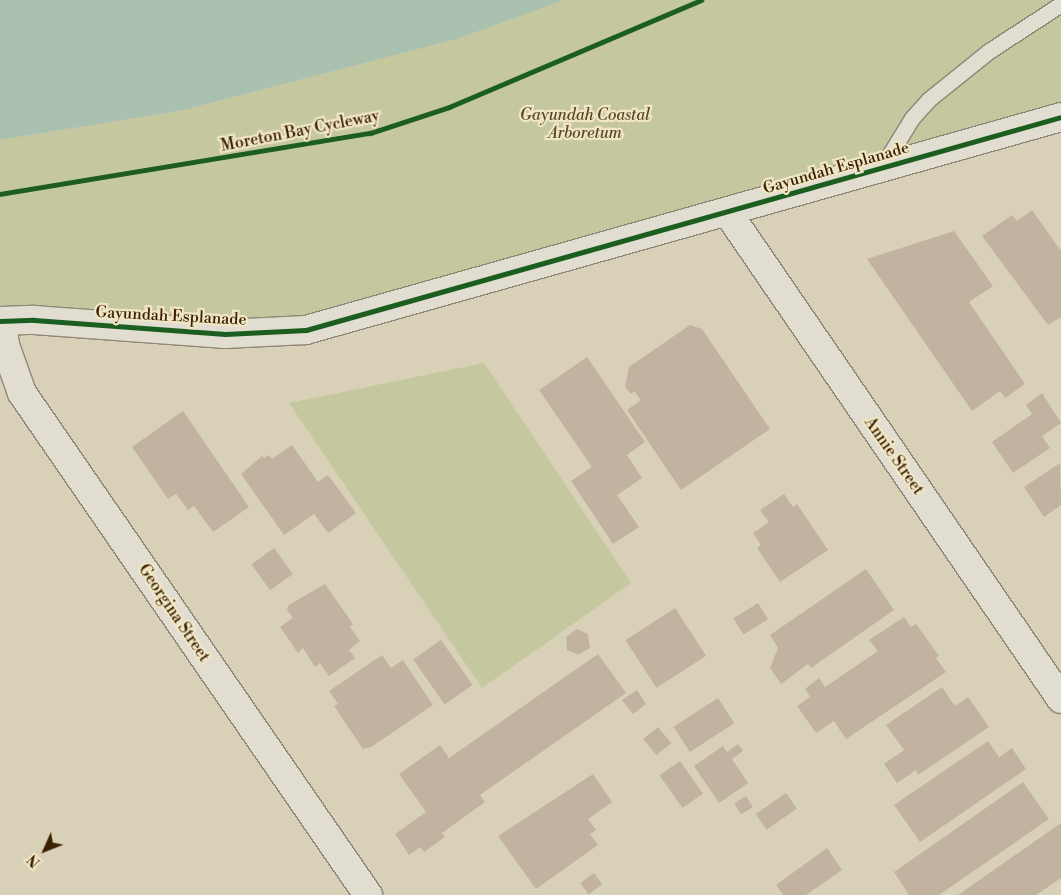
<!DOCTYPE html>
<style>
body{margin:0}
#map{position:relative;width:1061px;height:895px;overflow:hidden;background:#d9d1b7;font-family:"Libre Bodoni",serif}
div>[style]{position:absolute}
.green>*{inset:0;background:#c5c79e}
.water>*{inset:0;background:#abc1af}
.building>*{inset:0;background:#c1b39f;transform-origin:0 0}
.roads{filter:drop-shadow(1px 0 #8f8775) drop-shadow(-1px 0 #8f8775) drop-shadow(0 1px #8f8775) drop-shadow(0 -1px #8f8775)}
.service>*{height:15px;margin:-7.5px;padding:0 7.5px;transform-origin:7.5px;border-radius:7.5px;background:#e1ddd0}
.minor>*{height:28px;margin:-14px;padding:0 14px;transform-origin:14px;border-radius:14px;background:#e1ddd0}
.tertiary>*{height:28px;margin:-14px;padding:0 14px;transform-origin:14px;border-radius:14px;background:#e1ddd0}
.cycleway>*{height:5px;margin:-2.5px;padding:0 2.5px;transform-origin:2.5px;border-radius:2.5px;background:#1b5e20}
span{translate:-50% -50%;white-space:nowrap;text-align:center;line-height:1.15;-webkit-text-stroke:4.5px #f0e6c6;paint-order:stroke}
.park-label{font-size:16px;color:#5a4824;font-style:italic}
.street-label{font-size:16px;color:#3b2002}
.north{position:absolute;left:20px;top:825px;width:50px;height:50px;-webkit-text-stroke:4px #f0e6c6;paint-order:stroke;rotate:226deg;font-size:14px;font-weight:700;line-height:20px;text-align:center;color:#3b2002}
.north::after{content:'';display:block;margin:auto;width:18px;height:22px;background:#3b2002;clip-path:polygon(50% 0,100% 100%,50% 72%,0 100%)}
</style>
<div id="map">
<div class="green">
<i style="clip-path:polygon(565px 0,1061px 0,1061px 117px,339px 323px,0 321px,0 140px,184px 110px,457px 39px)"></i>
<i style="clip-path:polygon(484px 363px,631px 583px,482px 688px,289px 403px)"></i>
</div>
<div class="water">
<i style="clip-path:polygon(0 0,565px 0,457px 39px,184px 110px,0 140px)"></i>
</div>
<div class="building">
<i style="clip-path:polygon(1032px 210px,1061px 251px,1061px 317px,1048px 325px,982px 236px,1012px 215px,1017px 221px)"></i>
<i style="clip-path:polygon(954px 231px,993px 286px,969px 302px,1025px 384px,1005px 398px,1000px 391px,972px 411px,867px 259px)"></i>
<i style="clip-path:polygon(690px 325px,702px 329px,770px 429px,681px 490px,627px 410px,641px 400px,634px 391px,631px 394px,625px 387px,629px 367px)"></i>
<i style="clip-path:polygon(587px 357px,645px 442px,627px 455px,642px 478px,617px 495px,639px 527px,613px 544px,571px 481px,592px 467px,539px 390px)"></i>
<i style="clip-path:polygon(1042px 393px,1061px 423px,1042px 436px,1050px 448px,1013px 473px,992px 442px,1032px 414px,1026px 405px)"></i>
<i style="clip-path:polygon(183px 411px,249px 507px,213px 532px,194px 506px,188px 510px,176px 494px,168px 499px,132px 447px)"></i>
<i style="clip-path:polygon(292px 445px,318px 482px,328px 475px,356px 513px,328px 533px,314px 514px,284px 535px,241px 474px,262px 456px,264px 458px,269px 455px,272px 459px)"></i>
<i style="clip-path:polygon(1060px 463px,1061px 505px,1044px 517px,1024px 487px)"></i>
<i style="clip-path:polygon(784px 494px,793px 507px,797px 504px,828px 550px,780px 582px,757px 548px,761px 545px,753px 533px,769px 522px,760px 510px)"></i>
<i style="left:274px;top:548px;width:32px;height:28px;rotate:54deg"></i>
<i style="clip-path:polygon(866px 569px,894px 610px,811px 668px,808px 664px,781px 684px,770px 668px,778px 648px,770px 635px)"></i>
<i style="clip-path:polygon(325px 584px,353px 624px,350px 627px,360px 641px,349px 650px,355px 658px,329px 676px,320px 663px,315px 667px,303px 648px,298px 653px,280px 627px,293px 618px,287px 610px,289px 605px)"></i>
<i style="left:758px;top:603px;width:19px;height:29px;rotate:58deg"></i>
<i style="left:675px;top:608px;width:57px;height:59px;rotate:57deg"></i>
<i style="clip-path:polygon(904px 617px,911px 627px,916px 624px,939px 656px,936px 658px,946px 672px,846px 739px,834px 721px,816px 733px,797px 706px,810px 697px,805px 689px,819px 678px,825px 687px,878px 651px,869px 640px)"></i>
<i style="clip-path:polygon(577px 629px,588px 634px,590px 648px,578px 655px,567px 650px,566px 637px)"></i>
<i style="left:441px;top:640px;width:55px;height:34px;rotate:55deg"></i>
<i style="clip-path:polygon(598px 654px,626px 693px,480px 795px,485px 802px,442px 833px,445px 837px,424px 852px,420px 847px,409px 855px,395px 834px,426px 812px,399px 774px,440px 745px,449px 758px)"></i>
<i style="clip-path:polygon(382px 655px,391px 668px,403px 660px,433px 705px,371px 747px,363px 749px,334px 706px,338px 704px,329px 691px)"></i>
<i style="clip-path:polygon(942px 687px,955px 706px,968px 697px,989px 727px,918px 775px,916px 770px,897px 783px,884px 764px,904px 750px,886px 725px)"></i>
<i style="clip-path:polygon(637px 690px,646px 704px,633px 714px,622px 700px)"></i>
<i style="left:718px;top:698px;width:30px;height:53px;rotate:57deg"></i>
<i style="left:658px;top:727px;width:21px;height:19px;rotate:51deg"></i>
<i style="clip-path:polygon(988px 741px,999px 757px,1012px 748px,1026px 769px,920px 842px,894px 805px)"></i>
<i style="clip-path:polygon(738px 744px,743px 751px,732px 759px,748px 783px,719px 803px,694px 766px,723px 746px,727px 752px)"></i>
<i style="left:680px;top:761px;width:40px;height:25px;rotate:55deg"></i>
<i style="clip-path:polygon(593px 774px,612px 802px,588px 819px,596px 830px,590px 834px,598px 845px,536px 889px,498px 836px)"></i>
<i style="clip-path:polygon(1023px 782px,1049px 819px,939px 895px,909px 895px,894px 872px)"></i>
<i style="left:786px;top:793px;width:19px;height:37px;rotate:55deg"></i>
<i style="left:746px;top:796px;width:13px;height:14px;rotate:58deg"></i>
<i style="clip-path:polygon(1061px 823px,1061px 878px,1036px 895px,958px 895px)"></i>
<i style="clip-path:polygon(827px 848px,842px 870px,806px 895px,783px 895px,776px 885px)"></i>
<i style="left:594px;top:873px;width:14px;height:17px;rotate:54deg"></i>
</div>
<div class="roads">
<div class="service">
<i style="left:882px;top:167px;width:57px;rotate:-58.5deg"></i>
<i style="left:912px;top:118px;width:24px;rotate:-48deg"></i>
<i style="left:928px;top:100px;width:78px;rotate:-38.8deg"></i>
<i style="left:989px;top:51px;width:86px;rotate:-33.1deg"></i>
</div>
<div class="minor">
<i style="left:728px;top:213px;width:589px;rotate:55.58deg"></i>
<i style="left:1px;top:321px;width:27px;rotate:80deg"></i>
<i style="left:6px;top:348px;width:48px;rotate:70.4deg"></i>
<i style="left:22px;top:393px;width:610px;rotate:55.42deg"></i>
</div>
<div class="tertiary">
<i style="left:0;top:321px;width:34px;rotate:-2deg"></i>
<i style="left:34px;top:320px;width:192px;rotate:4.2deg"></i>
<i style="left:225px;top:334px;width:81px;rotate:-2.8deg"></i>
<i style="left:306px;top:330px;width:784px;rotate:-15.75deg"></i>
</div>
</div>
<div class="cycleway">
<i style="left:0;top:194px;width:375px;rotate:-9.4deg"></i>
<i style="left:370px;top:133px;width:83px;rotate:-18.2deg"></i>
<i style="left:449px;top:107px;width:274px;rotate:-23deg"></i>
<i style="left:0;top:321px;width:34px;rotate:-2deg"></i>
<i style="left:34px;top:320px;width:192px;rotate:4.2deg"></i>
<i style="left:225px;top:334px;width:81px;rotate:-2.8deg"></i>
<i style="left:306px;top:330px;width:784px;rotate:-15.75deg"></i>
</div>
<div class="park-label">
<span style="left:585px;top:124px">Gayundah Coastal<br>Arboretum</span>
</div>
<div class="street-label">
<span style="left:300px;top:131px;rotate:-11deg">Moreton Bay Cycleway</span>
<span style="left:836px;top:168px;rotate:-16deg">Gayundah Esplanade</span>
<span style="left:171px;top:316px;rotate:3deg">Gayundah Esplanade</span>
<span style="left:894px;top:456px;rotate:55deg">Annie Street</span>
<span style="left:174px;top:613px;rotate:56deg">Georgina Street</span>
</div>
<div class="north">N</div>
</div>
